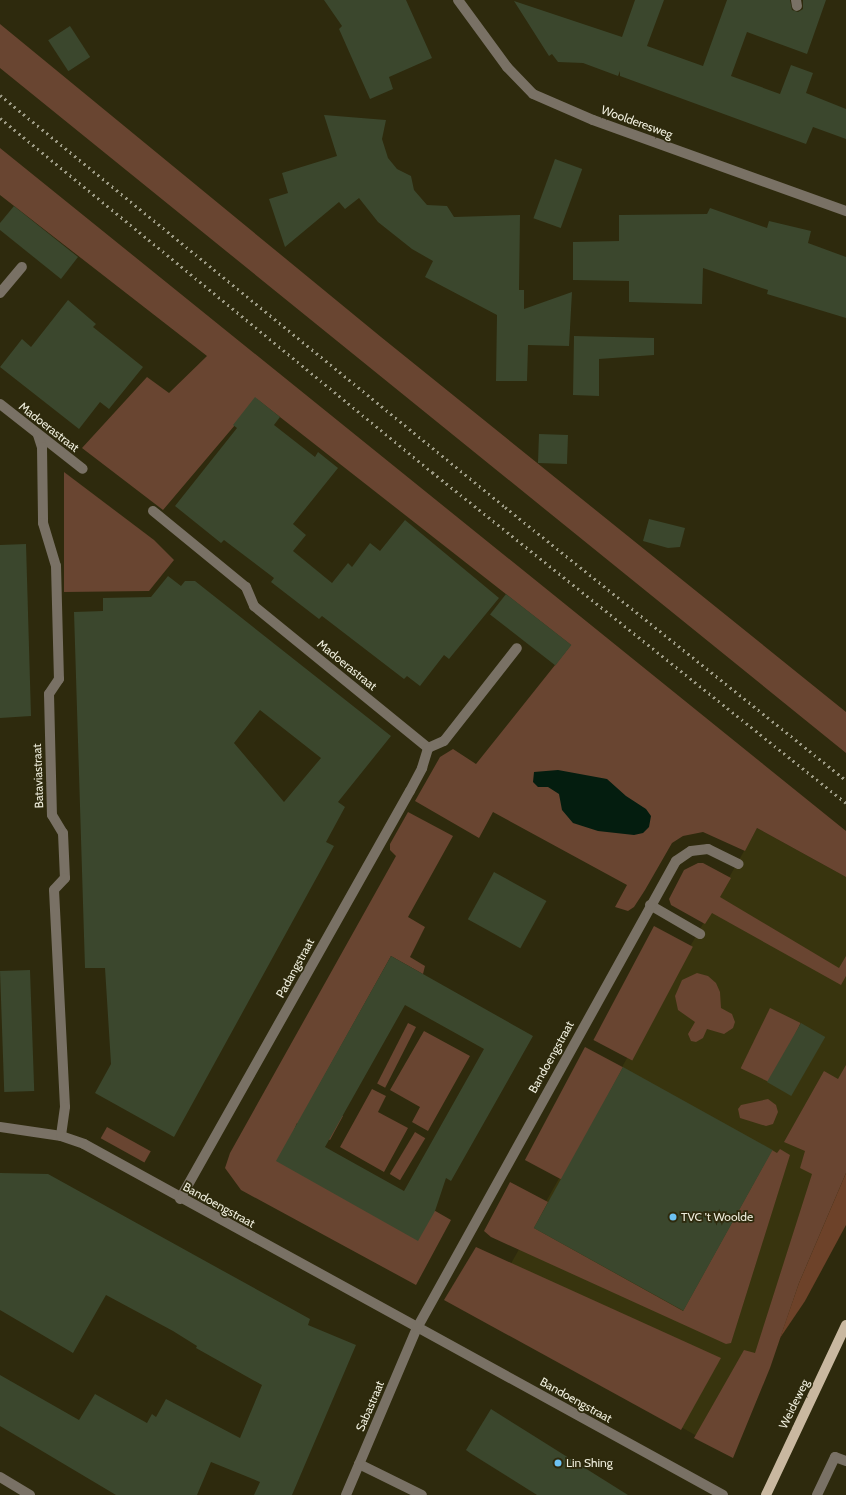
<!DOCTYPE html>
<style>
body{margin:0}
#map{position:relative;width:846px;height:1495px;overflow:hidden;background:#2e2a0d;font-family:Cabin,sans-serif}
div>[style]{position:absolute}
.built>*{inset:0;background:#38340e}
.green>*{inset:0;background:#694531;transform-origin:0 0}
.forest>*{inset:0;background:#6d4229}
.water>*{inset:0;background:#041d0f}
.building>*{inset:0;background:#3b472d;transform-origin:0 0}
.minor>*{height:10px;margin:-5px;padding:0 5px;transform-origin:5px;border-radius:5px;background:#797165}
.major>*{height:10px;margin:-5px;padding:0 5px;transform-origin:5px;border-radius:5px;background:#c9b8a0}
.rail>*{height:3px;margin-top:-1.5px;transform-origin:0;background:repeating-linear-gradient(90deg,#9d9b85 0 2px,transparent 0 6px)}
.dots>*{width:11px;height:11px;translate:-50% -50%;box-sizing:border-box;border:2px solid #2e2a0d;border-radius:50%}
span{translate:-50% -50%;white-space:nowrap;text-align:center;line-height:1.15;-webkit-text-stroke:3.5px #2e2a0d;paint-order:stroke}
.street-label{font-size:12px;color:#efeedd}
.poi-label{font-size:12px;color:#efeedd}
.left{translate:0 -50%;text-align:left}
</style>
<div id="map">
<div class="built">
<i style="clip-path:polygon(757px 828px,846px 877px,846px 1120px,721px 1450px,483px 1313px)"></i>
</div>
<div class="green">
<i style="clip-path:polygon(0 24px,381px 337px,846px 712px,846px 753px,0 68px)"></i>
<i style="clip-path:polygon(0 148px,846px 831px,846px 877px,757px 828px,745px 851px,703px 832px,683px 836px,672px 843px,645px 890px,634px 907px,628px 911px,615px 907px,627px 885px,493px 812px,479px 838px,415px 801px,440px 757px,453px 749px,476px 764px,571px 645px,257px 399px,163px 510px,82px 448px,147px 377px,169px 393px,207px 356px,0 195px)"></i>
<i style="clip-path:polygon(64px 472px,154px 540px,174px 560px,149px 591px,64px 592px)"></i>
<i style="clip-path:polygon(408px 812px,453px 836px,408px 917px,425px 927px,410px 957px,425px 966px,423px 974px,391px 956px,312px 1098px,343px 1116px,330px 1140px,297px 1123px,294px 1130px,451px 1220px,416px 1285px,241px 1190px,225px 1168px,230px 1153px,396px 856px,390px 850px,390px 844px)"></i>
<i style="clip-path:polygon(698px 863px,703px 863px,731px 878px,720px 897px,839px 968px,846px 956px,846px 976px,841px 985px,712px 913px,705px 924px,671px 905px,669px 899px,684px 870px)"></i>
<i style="left:654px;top:926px;width:44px;height:129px;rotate:28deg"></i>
<i style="clip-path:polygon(697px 973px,708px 976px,716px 983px,720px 992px,721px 1008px,732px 1014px,735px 1022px,733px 1028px,724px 1034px,707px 1029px,703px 1038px,696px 1042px,691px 1041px,688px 1034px,695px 1022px,678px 1010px,675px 996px,682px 980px)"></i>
<i style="left:770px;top:1008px;width:34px;height:67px;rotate:26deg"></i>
<i style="left:408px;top:1023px;width:9px;height:68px;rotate:27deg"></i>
<i style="clip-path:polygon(424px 1031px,470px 1056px,428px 1131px,412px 1122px,420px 1107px,390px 1090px)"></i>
<i style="left:585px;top:1047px;width:43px;height:128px;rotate:28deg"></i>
<i style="clip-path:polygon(846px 1065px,846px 1173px,799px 1283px,770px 1368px,733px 1458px,694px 1438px,744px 1350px,755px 1353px,812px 1174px,800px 1168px,805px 1151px,784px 1142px,824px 1071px,838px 1079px)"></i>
<i style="clip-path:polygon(372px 1089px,386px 1096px,378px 1112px,408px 1128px,384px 1172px,340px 1147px)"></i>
<i style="clip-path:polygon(768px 1099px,776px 1105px,778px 1112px,773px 1124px,766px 1126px,740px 1118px,738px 1109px,741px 1105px)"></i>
<i style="left:107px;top:1127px;width:50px;height:13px;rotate:29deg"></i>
<i style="left:415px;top:1132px;width:12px;height:49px;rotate:31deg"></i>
<i style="clip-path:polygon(780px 1149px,790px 1155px,731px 1343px,726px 1344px,491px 1237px,484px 1231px,510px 1182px,548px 1202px,534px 1228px,683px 1311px,772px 1150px,777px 1153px)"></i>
<i style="clip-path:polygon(476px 1247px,721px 1358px,681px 1430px,444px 1300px)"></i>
</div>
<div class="forest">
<i style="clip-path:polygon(846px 1173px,846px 1225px,805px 1301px,780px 1338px,799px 1283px)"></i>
</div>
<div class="water">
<i style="clip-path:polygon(558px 770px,607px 779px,626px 796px,646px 809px,651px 816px,649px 827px,643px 833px,634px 835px,598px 831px,573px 823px,562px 810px,559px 794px,548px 787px,538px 787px,533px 782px,534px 772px)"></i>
</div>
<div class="building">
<i style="clip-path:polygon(324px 0,406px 0,432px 58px,389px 77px,393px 89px,370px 99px,339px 29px,342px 26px)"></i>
<i style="clip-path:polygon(635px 0,664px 0,647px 46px,703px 66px,727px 0,790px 0,792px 10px,798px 12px,803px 9px,803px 0,826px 0,807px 54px,747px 32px,731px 76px,780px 94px,791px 65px,813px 73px,806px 93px,846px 109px,846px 139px,813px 127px,806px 144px,620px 76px,620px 71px,618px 76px,583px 63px,558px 62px,552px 54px,549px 56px,514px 1px,622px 37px)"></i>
<i style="left:70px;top:26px;width:37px;height:26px;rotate:57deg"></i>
<i style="clip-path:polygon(324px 115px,386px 120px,382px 139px,388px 158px,397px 169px,411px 176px,414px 190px,427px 205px,447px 206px,454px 217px,520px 215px,519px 290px,524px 290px,524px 309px,572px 292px,569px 346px,528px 345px,527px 381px,496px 381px,497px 315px,425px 277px,433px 261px,412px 249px,378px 222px,359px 198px,345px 209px,339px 202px,285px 247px,269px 199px,288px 193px,282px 173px,337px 156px)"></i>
<i style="left:555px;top:159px;width:29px;height:63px;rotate:20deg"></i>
<i style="clip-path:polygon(14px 206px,78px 257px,61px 279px,0 230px,0 223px)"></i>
<i style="clip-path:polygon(710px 208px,767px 228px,769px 221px,811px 231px,808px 243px,846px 257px,846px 318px,767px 294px,768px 290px,703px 268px,702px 304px,629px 302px,629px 281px,573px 280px,573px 242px,619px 241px,619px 215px,707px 214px)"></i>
<i style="clip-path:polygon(68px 300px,96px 324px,93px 327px,143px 367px,109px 409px,100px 402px,79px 429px,0 367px,22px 339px,31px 347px)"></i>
<i style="clip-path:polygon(574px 336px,654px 338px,654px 355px,599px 359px,599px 396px,573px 395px)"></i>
<i style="clip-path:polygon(255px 397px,280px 417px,274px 425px,315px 457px,318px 452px,338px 468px,293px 524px,306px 535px,293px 551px,332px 583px,348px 563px,352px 567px,370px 543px,380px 551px,405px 520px,499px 598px,449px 659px,444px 655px,420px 686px,407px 676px,404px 679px,322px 616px,319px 619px,271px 582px,274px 578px,224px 540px,221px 543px,175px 506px,237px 428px,233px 425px)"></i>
<i style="left:539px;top:434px;width:29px;height:29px;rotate:2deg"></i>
<i style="clip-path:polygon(649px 519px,685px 528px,680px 547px,668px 548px,643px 541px)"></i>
<i style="clip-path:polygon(26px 544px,31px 716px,0 718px,0 545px)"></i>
<i style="clip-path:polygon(evenodd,168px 576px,181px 586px,185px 581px,195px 581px,391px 736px,338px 802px,345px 807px,326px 842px,334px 846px,174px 1137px,95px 1093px,111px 1064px,105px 968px,85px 968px,74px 612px,103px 611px,103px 598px,151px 597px,168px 576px,260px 710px,321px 758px,284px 802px,234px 743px,260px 710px)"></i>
<i style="left:506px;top:594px;width:83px;height:26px;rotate:38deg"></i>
<i style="left:494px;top:872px;width:60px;height:54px;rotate:29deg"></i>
<i style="clip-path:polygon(evenodd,391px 956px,533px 1036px,451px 1181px,446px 1178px,435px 1211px,418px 1241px,276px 1161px,391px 956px,405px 1005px,484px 1049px,404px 1191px,325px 1147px,405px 1005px)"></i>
<i style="left:30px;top:970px;width:121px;height:30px;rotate:88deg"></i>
<i style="left:801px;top:1023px;width:28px;height:68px;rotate:30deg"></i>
<i style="left:623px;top:1067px;width:171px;height:184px;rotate:29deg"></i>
<i style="clip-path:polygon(0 1173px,48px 1174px,310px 1319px,308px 1325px,356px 1345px,292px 1495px,254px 1495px,260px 1482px,211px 1462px,197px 1495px,116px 1495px,0 1426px,0 1375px,79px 1420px,95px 1394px,147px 1423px,152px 1414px,156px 1417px,166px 1399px,240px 1438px,262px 1385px,196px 1348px,197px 1346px,173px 1331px,106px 1295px,73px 1353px,0 1310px)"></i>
<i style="clip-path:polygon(491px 1409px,628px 1495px,537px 1495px,470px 1453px,466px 1450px)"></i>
</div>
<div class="minor">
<i style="left:458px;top:0;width:83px;rotate:53.8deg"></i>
<i style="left:507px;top:67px;width:37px;rotate:46deg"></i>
<i style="left:533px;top:94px;width:65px;rotate:23.4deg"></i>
<i style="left:593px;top:120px;width:269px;rotate:19.8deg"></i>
<i style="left:796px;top:0;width:6px;rotate:81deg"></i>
<i style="left:0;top:293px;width:34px;rotate:-50deg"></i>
<i style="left:0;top:404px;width:105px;rotate:38.1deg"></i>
<i style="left:38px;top:435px;width:13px;rotate:72deg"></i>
<i style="left:42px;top:447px;width:76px;rotate:89.2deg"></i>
<i style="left:43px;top:523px;width:45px;rotate:73.2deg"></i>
<i style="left:56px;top:566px;width:113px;rotate:88.5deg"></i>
<i style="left:59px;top:679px;width:18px;rotate:124deg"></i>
<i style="left:49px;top:694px;width:121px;rotate:88.6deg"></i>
<i style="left:52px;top:815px;width:21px;rotate:59deg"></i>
<i style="left:63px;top:833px;width:45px;rotate:87.5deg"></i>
<i style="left:65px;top:878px;width:16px;rotate:133deg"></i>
<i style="left:54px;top:890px;width:217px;rotate:87.1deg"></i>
<i style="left:65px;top:1107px;width:29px;rotate:98deg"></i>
<i style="left:153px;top:511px;width:120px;rotate:39.3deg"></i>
<i style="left:246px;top:587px;width:21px;rotate:67deg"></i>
<i style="left:254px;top:606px;width:225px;rotate:39.2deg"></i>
<i style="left:428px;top:748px;width:17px;rotate:-24deg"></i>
<i style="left:444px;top:741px;width:118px;rotate:-51.9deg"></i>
<i style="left:650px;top:905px;width:58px;rotate:30.1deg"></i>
<i style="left:0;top:1127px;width:62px;rotate:8.4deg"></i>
<i style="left:61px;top:1136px;width:24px;rotate:19deg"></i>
<i style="left:84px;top:1144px;width:729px;rotate:28.78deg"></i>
<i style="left:180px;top:1199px;width:468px;rotate:-60.6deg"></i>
<i style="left:410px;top:791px;width:26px;rotate:-62deg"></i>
<i style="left:422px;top:768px;width:21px;rotate:-73deg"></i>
<i style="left:359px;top:1464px;width:70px;rotate:26.2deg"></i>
<i style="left:0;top:1477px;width:35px;rotate:31deg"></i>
<i style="left:346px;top:1495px;width:181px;rotate:-67deg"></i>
<i style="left:417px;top:1328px;width:534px;rotate:-60.99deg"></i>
<i style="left:676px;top:861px;width:18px;rotate:-34deg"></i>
<i style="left:691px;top:851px;width:17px;rotate:-7deg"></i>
<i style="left:708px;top:849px;width:34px;rotate:26deg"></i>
<i style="left:817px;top:1495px;width:42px;rotate:-64.7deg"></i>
<i style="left:835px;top:1457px;width:12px;rotate:20deg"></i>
</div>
<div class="major">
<i style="left:766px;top:1495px;width:188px;rotate:-64.8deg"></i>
</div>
<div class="rail">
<i style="left:0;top:95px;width:652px;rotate:39.21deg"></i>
<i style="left:505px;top:507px;width:437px;rotate:38.7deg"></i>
<i style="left:0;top:118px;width:559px;rotate:39.33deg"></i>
<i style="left:432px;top:472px;width:530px;rotate:38.64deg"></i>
</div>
<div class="dots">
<i style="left:673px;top:1217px;background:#6dc2f3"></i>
<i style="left:558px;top:1463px;background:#6dc2f3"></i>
</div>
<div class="street-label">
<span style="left:637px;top:122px;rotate:20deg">Woolderesweg</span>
<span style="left:49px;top:427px;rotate:38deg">Madoerastraat</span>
<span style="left:347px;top:665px;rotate:39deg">Madoerastraat</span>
<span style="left:38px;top:776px;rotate:-92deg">Bataviastraat</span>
<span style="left:295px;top:968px;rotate:-61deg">Padangstraat</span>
<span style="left:551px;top:1057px;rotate:-61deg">Bandoengstraat</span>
<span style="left:219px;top:1205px;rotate:29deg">Bandoengstraat</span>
<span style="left:576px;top:1400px;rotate:29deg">Bandoengstraat</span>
<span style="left:794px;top:1404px;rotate:-64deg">Weideweg</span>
<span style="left:370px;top:1406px;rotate:-67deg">Sabastraat</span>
</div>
<div class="poi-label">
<span class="left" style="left:681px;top:1217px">TVC 't Woolde</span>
<span class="left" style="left:566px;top:1463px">Lin Shing</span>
</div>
</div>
